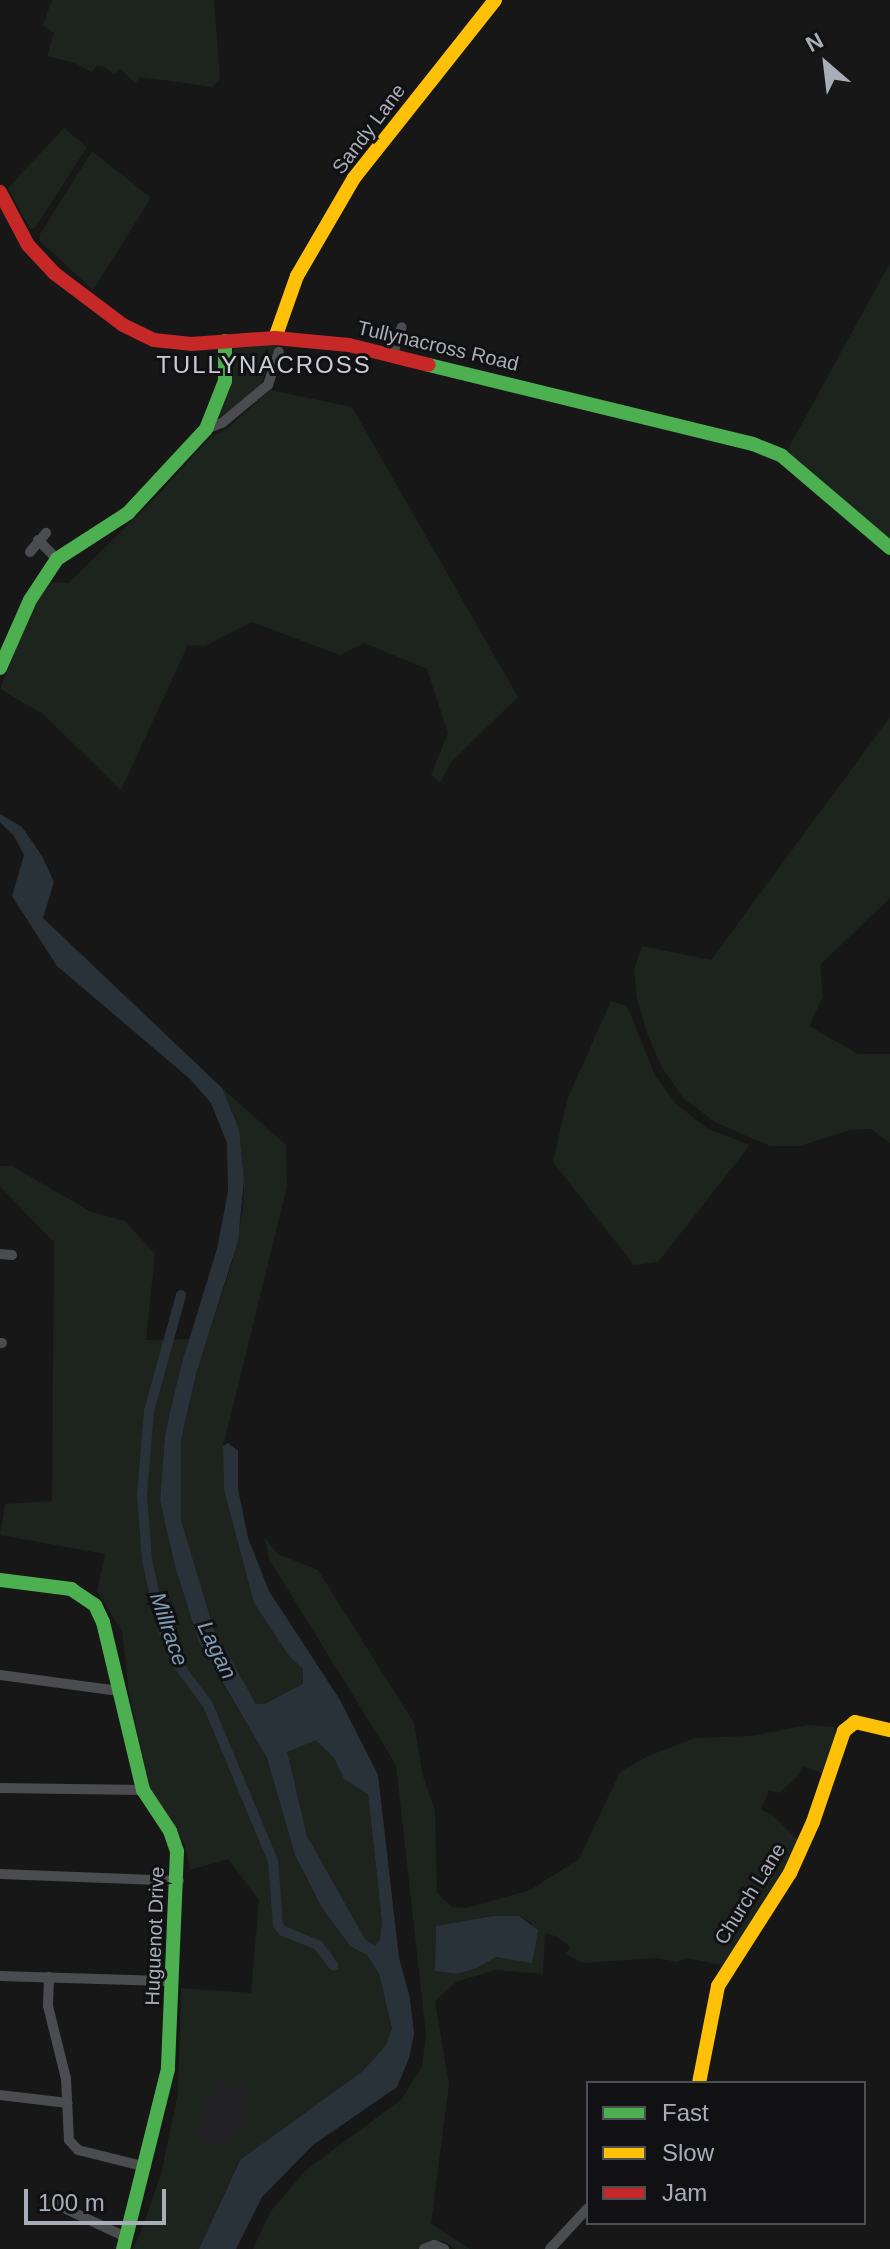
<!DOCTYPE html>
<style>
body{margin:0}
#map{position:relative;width:890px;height:2249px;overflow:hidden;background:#171717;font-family:Arial,sans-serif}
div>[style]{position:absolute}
.built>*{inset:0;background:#212123}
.green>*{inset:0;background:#1d241e}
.water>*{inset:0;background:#2a3239}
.canal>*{height:10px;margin:-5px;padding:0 5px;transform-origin:5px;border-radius:5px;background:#2a3239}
.street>*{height:10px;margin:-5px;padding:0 5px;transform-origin:5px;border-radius:5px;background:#4b4c50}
.fast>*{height:14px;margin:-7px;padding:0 7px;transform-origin:7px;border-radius:7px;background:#4caf50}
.slow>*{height:14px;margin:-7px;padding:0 7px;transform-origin:7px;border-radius:7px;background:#ffc107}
.jam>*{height:14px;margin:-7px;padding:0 7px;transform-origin:7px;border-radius:7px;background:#c62828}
span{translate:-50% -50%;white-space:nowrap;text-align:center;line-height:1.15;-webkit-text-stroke:6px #111113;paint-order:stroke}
.street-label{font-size:20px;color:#a8adb8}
.water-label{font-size:22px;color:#7f9bb3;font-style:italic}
.quarter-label{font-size:24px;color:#c9ccd4;letter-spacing:2px}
.legend{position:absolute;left:586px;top:2081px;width:280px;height:144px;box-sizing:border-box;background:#111113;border:2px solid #4d4f55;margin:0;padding:10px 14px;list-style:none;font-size:24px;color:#a8adb8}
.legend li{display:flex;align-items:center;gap:16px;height:40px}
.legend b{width:40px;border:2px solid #4d4f55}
.north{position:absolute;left:786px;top:24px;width:80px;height:80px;-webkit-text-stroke:6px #111113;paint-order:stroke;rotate:332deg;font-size:22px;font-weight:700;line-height:32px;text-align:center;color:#a8adb8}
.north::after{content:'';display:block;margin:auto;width:28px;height:36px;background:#a8adb8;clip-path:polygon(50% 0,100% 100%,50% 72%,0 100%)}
.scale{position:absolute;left:24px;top:2189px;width:142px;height:36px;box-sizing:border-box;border:4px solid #a8adb8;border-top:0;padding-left:10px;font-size:24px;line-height:28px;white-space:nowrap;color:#a8adb8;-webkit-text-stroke:6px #111113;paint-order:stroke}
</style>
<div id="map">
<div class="built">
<i style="clip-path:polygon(215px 2078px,248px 2089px,247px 2122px,226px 2145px,193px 2138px)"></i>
</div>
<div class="green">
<i style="clip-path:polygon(52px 0,214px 0,220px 78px,213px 87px,141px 77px,135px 83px,120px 69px,114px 75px,105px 67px,96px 66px,92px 72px,75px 63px,47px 56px,54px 33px,43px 25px)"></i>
<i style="clip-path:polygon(64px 128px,87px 147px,35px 228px,30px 229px,8px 188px)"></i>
<i style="clip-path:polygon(92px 151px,151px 198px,93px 290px,40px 241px,40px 234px)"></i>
<i style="clip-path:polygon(890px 263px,890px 542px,787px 451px)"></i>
<i style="clip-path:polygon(277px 343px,260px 387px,215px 421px,233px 374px,233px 350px,238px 346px)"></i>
<i style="clip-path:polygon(270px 390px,352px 407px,518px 697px,451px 762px,440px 783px,431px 775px,448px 733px,427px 669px,364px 643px,340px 655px,252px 622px,205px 646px,188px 645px,121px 790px,43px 714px,0 689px,32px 608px,48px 582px,69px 583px,159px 494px,209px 438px,226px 430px)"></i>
<i style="clip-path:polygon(890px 717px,890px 898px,820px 965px,823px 997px,809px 1026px,858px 1054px,890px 1054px,890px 1143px,871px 1129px,850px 1130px,800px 1146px,770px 1146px,715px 1122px,683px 1098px,661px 1066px,647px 1033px,637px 998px,634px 969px,642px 946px,711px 960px)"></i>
<i style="clip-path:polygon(611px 1001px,627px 1006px,655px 1075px,676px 1104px,708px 1129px,750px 1145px,658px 1262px,634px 1265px,553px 1162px,567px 1100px)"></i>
<i style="clip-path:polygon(222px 1088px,286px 1145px,287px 1187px,223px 1446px,224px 1490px,254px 1603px,289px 1656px,304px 1669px,304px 1684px,263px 1704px,257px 1704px,237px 1675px,214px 1630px,181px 1520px,178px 1484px,181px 1440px,196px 1374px,232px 1263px,243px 1209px,244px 1179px,239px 1129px)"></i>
<i style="clip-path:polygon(evenodd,0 1166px,12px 1166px,91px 1212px,125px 1221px,155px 1254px,146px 1340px,191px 1339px,165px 1435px,160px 1500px,221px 1681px,267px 1758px,295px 1855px,322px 1908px,350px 1946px,367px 1955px,379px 1974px,392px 2028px,386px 2045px,363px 2071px,239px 2161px,199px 2249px,132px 2249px,140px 2235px,161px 2174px,178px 2093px,181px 1988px,251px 1993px,259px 1900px,228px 1859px,190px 1870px,185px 1845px,149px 1786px,129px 1693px,122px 1631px,97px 1591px,105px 1554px,0 1535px,5px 1504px,52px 1501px,54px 1242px,0 1187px,0 1166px,215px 2078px,247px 2089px,247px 2122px,226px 2145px,194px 2137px,215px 2078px)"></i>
<i style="clip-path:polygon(evenodd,265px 1538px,278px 1554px,318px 1570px,414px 1723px,423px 1776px,435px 1811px,437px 1893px,452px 1907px,466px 1908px,530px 1890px,579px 1859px,620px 1772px,648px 1756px,695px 1738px,752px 1736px,807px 1725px,834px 1727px,837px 1738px,825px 1774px,802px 1766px,799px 1775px,779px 1793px,769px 1790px,761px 1810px,771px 1814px,798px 1840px,795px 1852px,725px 1966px,687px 1958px,677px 1962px,657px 1958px,583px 1963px,566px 1954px,570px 1947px,558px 1937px,545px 1933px,543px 1974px,495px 1970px,456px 1982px,435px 2001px,449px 2084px,431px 2224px,470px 2249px,455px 2249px,443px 2241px,420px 2249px,253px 2249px,270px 2212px,306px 2170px,402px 2099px,422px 2066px,426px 2035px,396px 1765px,269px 1559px,265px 1538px,493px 1916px,519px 1916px,532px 1923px,532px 1962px,496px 1957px,477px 1968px,457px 1974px,435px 1971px,436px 1927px,493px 1916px)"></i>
<i style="clip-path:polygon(316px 1739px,334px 1758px,344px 1779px,368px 1794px,382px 1922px,380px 1940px,375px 1946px,365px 1939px,307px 1836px,286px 1752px)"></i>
</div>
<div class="water">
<i style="clip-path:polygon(evenodd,0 814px,22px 827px,42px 856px,54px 882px,43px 918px,222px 1088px,239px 1129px,244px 1179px,238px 1241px,196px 1374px,181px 1440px,181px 1520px,214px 1630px,256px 1704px,264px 1704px,303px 1684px,303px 1669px,289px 1656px,254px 1603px,224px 1490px,223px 1446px,228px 1443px,238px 1451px,238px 1489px,248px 1538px,269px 1591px,340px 1700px,378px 1775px,399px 1958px,410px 1998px,414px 2034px,409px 2058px,397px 2087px,313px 2145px,262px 2197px,236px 2249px,199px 2249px,240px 2160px,363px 2071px,386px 2045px,392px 2028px,379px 1974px,367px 1955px,350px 1946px,322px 1908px,295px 1855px,267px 1758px,199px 1642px,175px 1566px,160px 1500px,165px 1435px,181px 1366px,217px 1249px,228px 1192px,227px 1143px,211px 1103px,190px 1079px,57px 966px,12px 896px,24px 855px,14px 836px,0 822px,0 814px,316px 1740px,334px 1758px,344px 1779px,368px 1794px,382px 1922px,380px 1939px,375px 1946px,365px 1939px,307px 1836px,287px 1752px,316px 1740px)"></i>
<i style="clip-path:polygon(493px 1916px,519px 1916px,538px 1930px,532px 1963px,496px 1957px,477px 1968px,457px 1974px,435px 1971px,436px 1926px)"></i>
</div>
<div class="canal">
<i style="left:181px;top:1295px;width:120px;rotate:105.4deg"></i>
<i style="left:149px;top:1411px;width:84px;rotate:94.8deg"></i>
<i style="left:142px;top:1495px;width:65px;rotate:85.6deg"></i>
<i style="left:147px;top:1560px;width:69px;rotate:77.4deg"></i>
<i style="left:162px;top:1627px;width:38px;rotate:68deg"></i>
<i style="left:176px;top:1662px;width:54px;rotate:53.3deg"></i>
<i style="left:208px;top:1705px;width:169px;rotate:67.4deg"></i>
<i style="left:273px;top:1861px;width:64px;rotate:85.5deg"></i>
<i style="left:278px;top:1925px;width:8px;rotate:50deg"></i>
<i style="left:283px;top:1931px;width:38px;rotate:22deg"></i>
<i style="left:318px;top:1945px;width:26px;rotate:53deg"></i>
</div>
<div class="street">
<i style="left:393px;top:354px;width:28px;rotate:-72deg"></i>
<i style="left:206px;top:429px;width:17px;rotate:-21deg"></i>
<i style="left:222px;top:423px;width:60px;rotate:-39.6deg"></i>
<i style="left:268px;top:385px;width:35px;rotate:-72deg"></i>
<i style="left:38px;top:540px;width:27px;rotate:45deg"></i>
<i style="left:30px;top:552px;width:25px;rotate:-50deg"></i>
<i style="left:0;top:1254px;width:12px;rotate:5deg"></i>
<i style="left:0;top:1343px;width:2px"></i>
<i style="left:0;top:1675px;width:120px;rotate:7.7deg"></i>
<i style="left:0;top:1788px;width:143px;rotate:0.8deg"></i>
<i style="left:0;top:1874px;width:179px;rotate:2.2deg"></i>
<i style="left:0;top:1976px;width:173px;rotate:1.7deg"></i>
<i style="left:49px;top:1977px;width:29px;rotate:92deg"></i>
<i style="left:48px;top:2006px;width:75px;rotate:76.1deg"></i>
<i style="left:66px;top:2079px;width:61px;rotate:87.2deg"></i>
<i style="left:69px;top:2140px;width:13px;rotate:48deg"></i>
<i style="left:78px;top:2150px;width:70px;rotate:14deg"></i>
<i style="left:0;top:2095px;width:68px;rotate:6.7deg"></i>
<i style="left:51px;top:2202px;width:85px;rotate:25.1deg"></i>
<i style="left:424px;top:2249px;width:11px;rotate:-22deg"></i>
<i style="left:434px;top:2245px;width:11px;rotate:22deg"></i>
<i style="left:550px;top:2249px;width:56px;rotate:-47.2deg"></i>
</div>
<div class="fast">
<i style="left:429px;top:365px;width:333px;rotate:13.7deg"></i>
<i style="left:753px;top:444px;width:31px;rotate:22deg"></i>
<i style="left:782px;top:456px;width:142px;rotate:40.4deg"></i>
<i style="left:0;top:668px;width:74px;rotate:-66.2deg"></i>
<i style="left:30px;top:600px;width:49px;rotate:-56.6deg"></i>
<i style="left:57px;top:559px;width:85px;rotate:-32.9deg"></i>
<i style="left:128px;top:513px;width:115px;rotate:-47.1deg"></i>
<i style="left:206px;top:429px;width:52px;rotate:-68.4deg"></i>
<i style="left:225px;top:381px;width:40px;rotate:-90deg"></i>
<i style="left:0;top:1580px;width:72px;rotate:7.2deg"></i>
<i style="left:71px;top:1589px;width:29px;rotate:34deg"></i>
<i style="left:95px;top:1605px;width:19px;rotate:65deg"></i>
<i style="left:103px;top:1622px;width:173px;rotate:76.6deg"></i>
<i style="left:143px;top:1790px;width:49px;rotate:56.6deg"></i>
<i style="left:170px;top:1831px;width:21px;rotate:71deg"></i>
<i style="left:177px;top:1851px;width:218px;rotate:92.4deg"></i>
<i style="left:168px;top:2069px;width:186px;rotate:104deg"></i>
</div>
<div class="slow">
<i style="left:275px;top:338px;width:66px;rotate:-70.5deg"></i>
<i style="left:297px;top:276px;width:113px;rotate:-59.8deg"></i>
<i style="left:354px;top:178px;width:227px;rotate:-51.6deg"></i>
<i style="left:699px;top:2083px;width:99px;rotate:-78.9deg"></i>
<i style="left:718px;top:1986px;width:134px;rotate:-57.5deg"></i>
<i style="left:790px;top:1873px;width:56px;rotate:-65.7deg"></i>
<i style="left:813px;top:1822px;width:96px;rotate:-71.2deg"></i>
<i style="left:844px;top:1731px;width:14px;rotate:-39deg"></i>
<i style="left:855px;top:1722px;width:36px;rotate:13deg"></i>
</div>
<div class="jam">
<i style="left:0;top:192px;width:60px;rotate:62.2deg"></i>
<i style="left:28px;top:245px;width:38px;rotate:47deg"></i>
<i style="left:54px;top:273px;width:86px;rotate:37deg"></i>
<i style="left:123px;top:325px;width:34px;rotate:26deg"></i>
<i style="left:154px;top:340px;width:37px;rotate:6deg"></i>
<i style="left:191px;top:344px;width:84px;rotate:-4.1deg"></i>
<i style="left:275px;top:338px;width:74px;rotate:5.4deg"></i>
<i style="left:349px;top:345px;width:82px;rotate:14deg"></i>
</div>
<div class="street-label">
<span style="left:369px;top:129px;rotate:-53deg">Sandy Lane</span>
<span style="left:438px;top:346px;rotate:13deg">Tullynacross Road</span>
<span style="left:750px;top:1894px;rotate:-58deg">Church Lane</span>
<span style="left:155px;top:1936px;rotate:-88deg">Huguenot Drive</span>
</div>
<div class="water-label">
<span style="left:169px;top:1629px;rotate:71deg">Millrace</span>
<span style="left:217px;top:1650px;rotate:64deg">Lagan</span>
</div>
<div class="quarter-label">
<span style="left:264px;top:365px">TULLYNACROSS</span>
</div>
<ul class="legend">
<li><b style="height:10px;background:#4caf50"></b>Fast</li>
<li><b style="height:10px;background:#ffc107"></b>Slow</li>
<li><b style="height:10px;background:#c62828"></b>Jam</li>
</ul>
<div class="north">N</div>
<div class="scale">100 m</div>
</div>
